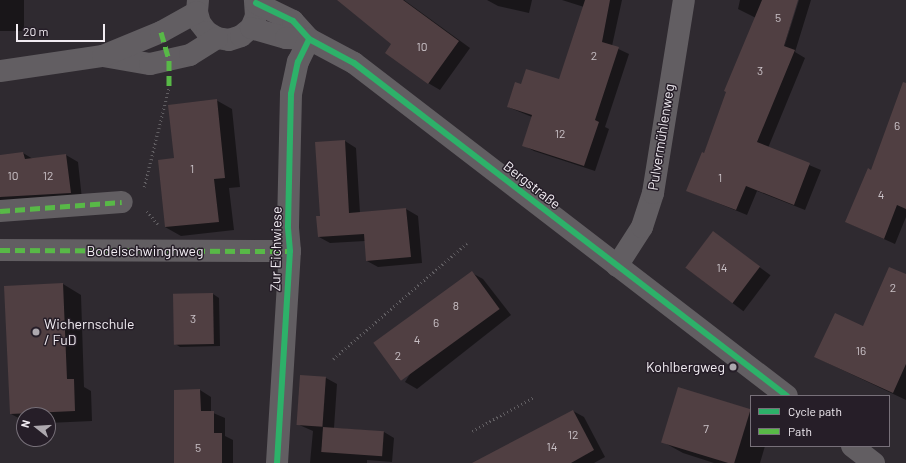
<!DOCTYPE html>
<meta charset="utf-8">
<style>
body{margin:0}
#map{position:relative;width:906px;height:463px;overflow:hidden;background:#2f2a30;font-family:Barlow,sans-serif}
div>[style]{position:absolute}
.shadow>*{inset:0;background:#0007;transform-origin:0 0}
.building>*{inset:0;background:#503f42;transform-origin:0 0}
.path>*{height:2.5px;margin-top:-1.25px;transform-origin:0;background:repeating-linear-gradient(90deg,#615e62 0 1px,transparent 0 4px)}
.minor>*{height:22px;margin:-11px;padding:0 11px;transform-origin:11px;border-radius:11px;background:#625e62}
.quiet>*{height:5px;margin-top:-2.5px;transform-origin:0;background:repeating-linear-gradient(90deg,#58b947 0 10px,transparent 0 15px)}
.cycleway>*{height:6px;margin:-3px;padding:0 3px;transform-origin:3px;border-radius:3px;background:#2db169}
.dots>*{width:11px;height:11px;translate:-50% -50%;box-sizing:border-box;border:2px solid #261e28;border-radius:50%}
span{translate:-50% -50%;white-space:nowrap;text-align:center;line-height:1.15;-webkit-text-stroke:3px #261e28;paint-order:stroke}
.number-label{font-size:12px;color:#c9c1c6}
.number-label span{-webkit-text-stroke-width:0}
.street-label{font-size:14px;color:#f1ecf2}
.poi-label{font-size:14px;color:#f1ecf2}
.left{translate:0 -50%;text-align:left}
.right{translate:-100% -50%;text-align:right}
.legend{position:absolute;left:750px;top:395px;width:140px;height:52px;box-sizing:border-box;background:#261e28;border:1px solid #777079;margin:0;padding:5px 7px;list-style:none;font-size:12px;color:#f1ecf2}
.legend li{display:flex;align-items:center;gap:8px;height:20px}
.legend b{width:20px;border:1px solid #777079}
.north{position:absolute;left:16px;top:407px;width:40px;height:40px;box-sizing:border-box;background:#261e28;border:1px solid #777079;border-radius:50%;rotate:287deg;font-size:11px;font-weight:700;line-height:16px;text-align:center;color:#f1ecf2}
.north::after{content:'';display:block;margin:auto;width:14px;height:18px;background:#ada8ae;clip-path:polygon(50% 0,100% 100%,50% 72%,0 100%)}
.scale{position:absolute;left:16px;top:24px;width:89px;height:18px;box-sizing:border-box;border:2px solid #f1ecf2;border-top:0;padding-left:5px;font-size:12px;line-height:14px;white-space:nowrap;color:#f1ecf2;-webkit-text-stroke:3px #261e28;paint-order:stroke}
</style>
<div id="map">
<div class="shadow">
<i style="left:0;top:0;width:24px;height:31px"></i>
<i style="clip-path:polygon(338px 0,404px 0,470px 48px,440px 90px,428px 83px,393px 44px)"></i>
<i style="clip-path:polygon(487px 0,532px 0,529px 13px,498px 6px)"></i>
<i style="clip-path:polygon(562px 0,622px 0,612px 46px,629px 54px,605px 127px,609px 129px,595px 171px,534px 151px,523px 145px,532px 117px,508px 107px,522px 86px,559px 81px,584px 7px)"></i>
<i style="clip-path:polygon(740px 0,797px 0,783px 51px,799px 0,811px 0,795px 52px,805px 58px,768px 148px,821px 170px,805px 210px,757px 191px,747px 215px,688px 191px,704px 154px,756px 18px,738px 9px)"></i>
<i style="clip-path:polygon(906px 84px,906px 217px,895px 244px,846px 222px,872px 171px)"></i>
<i style="clip-path:polygon(216px 100px,232px 109px,240px 187px,229px 188px,234px 230px,181px 236px,165px 227px,175px 159px)"></i>
<i style="clip-path:polygon(345px 141px,356px 148px,360px 213px,406px 209px,418px 216px,422px 263px,378px 267px,367px 261px,365px 241px,330px 243px,319px 237px,321px 217px)"></i>
<i style="clip-path:polygon(23px 153px,33px 159px,66px 155px,78px 162px,82px 199px,0 204px,0 156px)"></i>
<i style="left:713px;top:232px;width:72px;height:45px;rotate:37deg"></i>
<i style="clip-path:polygon(472px 273px,483px 279px,511px 315px,417px 389px,405px 382px)"></i>
<i style="clip-path:polygon(906px 275px,906px 400px,815px 357px,864px 327px)"></i>
<i style="clip-path:polygon(63px 284px,81px 295px,84px 387px,91px 391px,92px 421px,48px 423px,48px 415px,24px 415px,24px 421px,11px 414px)"></i>
<i style="clip-path:polygon(213px 294px,219px 298px,220px 346px,180px 347px,174px 343px,174px 295px)"></i>
<i style="clip-path:polygon(301px 376px,326px 378px,337px 384px,334px 428px,384px 432px,394px 438px,392px 462px,367px 460px,367px 463px,310px 463px,313px 431px,297px 424px)"></i>
<i style="clip-path:polygon(679px 388px,751px 410px,751px 446px,765px 446px,760px 463px,714px 463px,683px 453px,663px 442px)"></i>
<i style="clip-path:polygon(200px 390px,211px 397px,211px 412px,225px 418px,225px 436px,233px 440px,233px 463px,175px 463px,175px 391px)"></i>
<i style="clip-path:polygon(573px 411px,584px 417px,605px 457px,594px 463px,475px 463px)"></i>
</div>
<div class="building">
<i style="clip-path:polygon(337px 0,403px 0,459px 41px,428px 84px,385px 53px,391px 44px)"></i>
<i style="clip-path:polygon(585px 0,610px 0,602px 42px,619px 47px,595px 120px,599px 122px,584px 166px,522px 146px,532px 115px,507px 107px,515px 82px,521px 84px,526px 69px,559px 79px)"></i>
<i style="clip-path:polygon(762px 0,798px 0,784px 46px,795px 50px,757px 142px,810px 163px,794px 205px,746px 186px,736px 210px,686px 191px,702px 152px,704px 153px,726px 92px,724px 91px)"></i>
<i style="clip-path:polygon(903px 82px,906px 83px,906px 209px,897px 205px,884px 239px,845px 222px,868px 168px,871px 170px)"></i>
<i style="clip-path:polygon(217px 99px,225px 178px,214px 179px,219px 222px,165px 227px,158px 160px,174px 158px,168px 105px)"></i>
<i style="clip-path:polygon(345px 140px,349px 213px,406px 208px,411px 257px,366px 261px,364px 234px,318px 237px,316px 216px,320px 216px,315px 142px)"></i>
<i style="clip-path:polygon(23px 152px,25px 159px,66px 154px,71px 193px,0 197px,0 155px)"></i>
<i style="left:713px;top:231px;width:59px;height:46px;rotate:37deg"></i>
<i style="clip-path:polygon(889px 267px,906px 274px,906px 364px,893px 393px,814px 357px,835px 313px,863px 326px)"></i>
<i style="left:472px;top:271px;width:47px;height:122px;rotate:54deg"></i>
<i style="clip-path:polygon(63px 283px,67px 379px,74px 379px,75px 411px,10px 414px,4px 286px)"></i>
<i style="left:213px;top:293px;width:51px;height:40px;rotate:89deg"></i>
<i style="left:300px;top:375px;width:26px;height:50px;rotate:4deg"></i>
<i style="left:678px;top:387px;width:76px;height:58px;rotate:17deg"></i>
<i style="clip-path:polygon(200px 389px,201px 411px,214px 411px,214px 433px,222px 433px,222px 463px,174px 463px,174px 390px)"></i>
<i style="clip-path:polygon(573px 410px,594px 450px,571px 463px,472px 463px)"></i>
<i style="left:323px;top:427px;width:61px;height:25px;rotate:4deg"></i>
</div>
<div class="path">
<i style="left:144px;top:187px;width:103px;rotate:-76deg"></i>
<i style="left:147px;top:211px;width:17px;rotate:50deg"></i>
<i style="left:333px;top:359px;width:177px;rotate:-40.9deg"></i>
<i style="left:472px;top:431px;width:71px;rotate:-28.7deg"></i>
</div>
<div class="minor">
<i style="left:198px;top:0;width:12px;rotate:95deg"></i>
<i style="left:197px;top:12px;width:11px;rotate:75deg"></i>
<i style="left:200px;top:23px;width:11px;rotate:52deg"></i>
<i style="left:207px;top:32px;width:12px;rotate:31deg"></i>
<i style="left:217px;top:38px;width:12px;rotate:9deg"></i>
<i style="left:229px;top:40px;width:13px;rotate:-18deg"></i>
<i style="left:241px;top:36px;width:13px;rotate:-39deg"></i>
<i style="left:251px;top:28px;width:13px;rotate:-67deg"></i>
<i style="left:256px;top:16px;width:16px;rotate:-94deg"></i>
<i style="left:256px;top:3px;width:41px;rotate:25.9deg"></i>
<i style="left:293px;top:21px;width:24px;rotate:48deg"></i>
<i style="left:309px;top:39px;width:51px;rotate:28.1deg"></i>
<i style="left:354px;top:63px;width:546px;rotate:37.56deg"></i>
<i style="left:251px;top:28px;width:36px;rotate:16deg"></i>
<i style="left:286px;top:38px;width:23px;rotate:2deg"></i>
<i style="left:103px;top:56px;width:48px;rotate:9.7deg"></i>
<i style="left:150px;top:64px;width:41px;rotate:-12.7deg"></i>
<i style="left:190px;top:55px;width:32px;rotate:-32deg"></i>
<i style="left:0;top:71px;width:104px;rotate:-8.3deg"></i>
<i style="left:103px;top:56px;width:63px;rotate:-22.5deg"></i>
<i style="left:161px;top:32px;width:41px;rotate:-29.1deg"></i>
<i style="left:0;top:211px;width:122px;rotate:-4.2deg"></i>
<i style="left:0;top:250px;width:290px;rotate:0.2deg"></i>
<i style="left:617px;top:266px;width:46px;rotate:-57.3deg"></i>
<i style="left:642px;top:227px;width:36px;rotate:-72deg"></i>
<i style="left:653px;top:193px;width:195px;rotate:-80.9deg"></i>
<i style="left:852px;top:446px;width:28px;rotate:38deg"></i>
<i style="left:277px;top:463px;width:212px;rotate:-86.5deg"></i>
<i style="left:290px;top:251px;width:25px;rotate:-95deg"></i>
<i style="left:288px;top:226px;width:132px;rotate:-88.7deg"></i>
<i style="left:291px;top:94px;width:33px;rotate:-78deg"></i>
<i style="left:298px;top:62px;width:25px;rotate:-64deg"></i>
</div>
<div class="quiet">
<i style="left:161px;top:32px;width:29px;rotate:74deg"></i>
<i style="left:169px;top:60px;width:27px;rotate:90deg"></i>
<i style="left:0;top:211px;width:122px;rotate:-4.2deg"></i>
<i style="left:0;top:250px;width:290px;rotate:0.2deg"></i>
</div>
<div class="cycleway">
<i style="left:256px;top:3px;width:41px;rotate:25.9deg"></i>
<i style="left:293px;top:21px;width:24px;rotate:48deg"></i>
<i style="left:309px;top:39px;width:51px;rotate:28.1deg"></i>
<i style="left:354px;top:63px;width:546px;rotate:37.56deg"></i>
<i style="left:277px;top:463px;width:212px;rotate:-86.5deg"></i>
<i style="left:290px;top:251px;width:25px;rotate:-95deg"></i>
<i style="left:288px;top:226px;width:132px;rotate:-88.7deg"></i>
<i style="left:291px;top:94px;width:33px;rotate:-78deg"></i>
<i style="left:298px;top:62px;width:25px;rotate:-64deg"></i>
</div>
<div class="dots">
<i style="left:36px;top:332px;background:#ada8ae"></i>
<i style="left:733px;top:367px;background:#ada8ae"></i>
</div>
<div class="number-label">
<span style="left:778px;top:18px">5</span>
<span style="left:422px;top:47px">10</span>
<span style="left:594px;top:56px">2</span>
<span style="left:760px;top:71px">3</span>
<span style="left:897px;top:126px">6</span>
<span style="left:560px;top:134px">12</span>
<span style="left:192px;top:169px">1</span>
<span style="left:13px;top:176px">10</span>
<span style="left:48px;top:176px">12</span>
<span style="left:720px;top:178px">1</span>
<span style="left:881px;top:195px">4</span>
<span style="left:722px;top:268px">14</span>
<span style="left:893px;top:288px">2</span>
<span style="left:456px;top:306px">8</span>
<span style="left:193px;top:319px">3</span>
<span style="left:436px;top:323px">6</span>
<span style="left:417px;top:340px">4</span>
<span style="left:861px;top:351px">16</span>
<span style="left:398px;top:356px">2</span>
<span style="left:706px;top:429px">7</span>
<span style="left:573px;top:435px">12</span>
<span style="left:552px;top:447px">14</span>
<span style="left:198px;top:448px">5</span>
</div>
<div class="street-label">
<span style="left:661px;top:137px;rotate:-81deg">Pulvermühlenweg</span>
<span style="left:532px;top:185px;rotate:38deg">Bergstraße</span>
<span style="left:276px;top:249px;rotate:-89deg">Zur Eichwiese</span>
<span style="left:145px;top:251px">Bodelschwinghweg</span>
</div>
<div class="poi-label">
<span class="left" style="left:44px;top:332px">Wichernschule<br>/ FuD</span>
<span class="right" style="left:725px;top:367px">Kohlbergweg</span>
</div>
<ul class="legend">
<li><b style="height:5px;background:#2db169"></b>Cycle path</li>
<li><b style="height:5px;background:#58b947"></b>Path</li>
</ul>
<div class="north">N</div>
<div class="scale">20 m</div>
</div>
